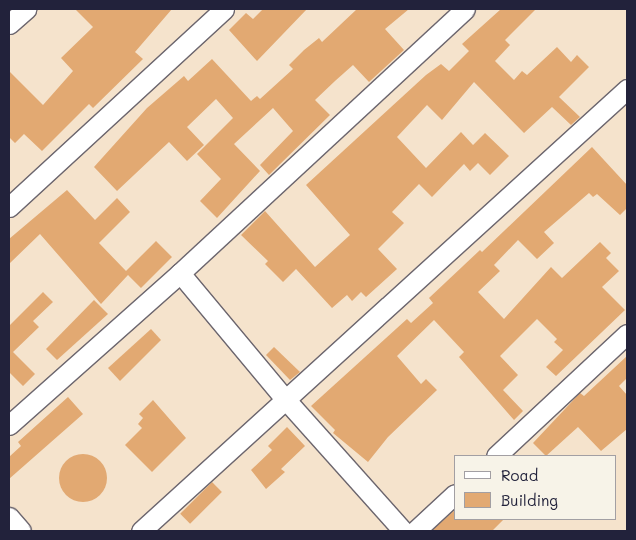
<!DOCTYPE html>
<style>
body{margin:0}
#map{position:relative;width:636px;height:540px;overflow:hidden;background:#f5e3cc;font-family:Mali,sans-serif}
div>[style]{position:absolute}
.building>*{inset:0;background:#e2a972;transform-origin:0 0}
.round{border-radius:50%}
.roads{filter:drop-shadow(1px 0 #6c666e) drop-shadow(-1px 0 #6c666e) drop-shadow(0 1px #6c666e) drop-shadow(0 -1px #6c666e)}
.street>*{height:19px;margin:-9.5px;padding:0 9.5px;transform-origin:9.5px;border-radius:9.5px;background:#fff}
span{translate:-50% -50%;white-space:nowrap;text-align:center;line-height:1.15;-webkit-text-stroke:5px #f7f3e8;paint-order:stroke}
.frame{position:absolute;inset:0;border:10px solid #22223b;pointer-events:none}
.legend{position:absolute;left:454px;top:455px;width:162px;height:65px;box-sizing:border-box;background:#f7f3e8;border:1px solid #a29fa3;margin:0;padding:6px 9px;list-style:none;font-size:15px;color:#22223b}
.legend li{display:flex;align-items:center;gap:10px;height:25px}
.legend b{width:25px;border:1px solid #a29fa3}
</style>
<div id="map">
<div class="building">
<i style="clip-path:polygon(75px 9px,172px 9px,135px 52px,143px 59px,93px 108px,89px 104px,42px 151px,24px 134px,15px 143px,9px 137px,9px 71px,43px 105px,73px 71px,61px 58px,93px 27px)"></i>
<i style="clip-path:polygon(263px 9px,307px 9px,257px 61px,229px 30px,246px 13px,253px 19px)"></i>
<i style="clip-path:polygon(357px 9px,409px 9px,385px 29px,404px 50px,369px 82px,353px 65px,335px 81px,315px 100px,330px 115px,269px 175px,260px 165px,293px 131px,273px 108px,234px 144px,260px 171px,217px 218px,200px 201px,221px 179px,197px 154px,233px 118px,216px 99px,187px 127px,204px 145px,187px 161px,169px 142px,117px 191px,94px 167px,147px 108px,184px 76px,188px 81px,212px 59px,251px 101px,257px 96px,260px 99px,293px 69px,289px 65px,304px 50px,319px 38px,322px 42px)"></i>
<i style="clip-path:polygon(501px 9px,536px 9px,505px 40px,510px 45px,495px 61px,514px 80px,522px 71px,527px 75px,557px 47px,571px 62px,577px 55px,589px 67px,559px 97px,580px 117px,571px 125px,552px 107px,524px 133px,474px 82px,442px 120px,427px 105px,397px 137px,426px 168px,461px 132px,473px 145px,485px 133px,509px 156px,490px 175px,478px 163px,470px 171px,464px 164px,432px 197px,419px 184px,392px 212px,404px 223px,378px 249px,397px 269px,366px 297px,361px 292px,352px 301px,347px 295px,332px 308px,296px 269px,283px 282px,265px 264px,268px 261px,241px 235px,265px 211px,315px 267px,350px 235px,306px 185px,426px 75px,441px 64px,449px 71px,469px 51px,462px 44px)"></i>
<i style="clip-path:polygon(592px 147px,627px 185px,627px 208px,620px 215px,597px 194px,593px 197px,589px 193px,544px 232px,554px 243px,537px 259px,518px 240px,494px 265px,500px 271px,478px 292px,504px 319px,551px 267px,562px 278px,600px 242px,611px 253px,606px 258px,619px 271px,602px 287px,625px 310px,556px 376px,546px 367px,563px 350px,554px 342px,557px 339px,537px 319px,500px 356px,518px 375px,503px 390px,523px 411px,514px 420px,459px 357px,464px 352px,434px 320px,397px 356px,421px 384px,426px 379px,437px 390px,388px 437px,368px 462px,333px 433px,335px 430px,311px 406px,407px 319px,411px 323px,433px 303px,429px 298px,480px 250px,482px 252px)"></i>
<i style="clip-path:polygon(67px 190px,95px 220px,117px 198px,130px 212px,99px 243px,126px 271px,156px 241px,172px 257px,141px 288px,128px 275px,101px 304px,40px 234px,9px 264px,9px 239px)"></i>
<i style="clip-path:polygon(43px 292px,53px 302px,33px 321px,39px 327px,13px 352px,35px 374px,23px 386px,9px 372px,9px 326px)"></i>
<i style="clip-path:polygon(94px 300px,108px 314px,57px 360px,46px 349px)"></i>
<i style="clip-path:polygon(151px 329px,161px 340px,120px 381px,108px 368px)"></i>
<i style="clip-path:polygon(274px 347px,300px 372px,290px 380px,266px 355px)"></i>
<i style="clip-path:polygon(627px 356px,627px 378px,619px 386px,627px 395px,627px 429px,601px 451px,578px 427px,546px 456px,533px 443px,580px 393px,584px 396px)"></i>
<i style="clip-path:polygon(68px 397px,83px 414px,9px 479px,9px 457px,21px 446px,18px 442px)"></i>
<i style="clip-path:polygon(153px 400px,186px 438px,152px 472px,125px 445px,142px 428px,138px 424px,143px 418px,139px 414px)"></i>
<i style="clip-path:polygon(287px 427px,305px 446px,281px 469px,285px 472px,266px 489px,251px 470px,272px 450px,268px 446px)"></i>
<i class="round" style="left:59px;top:454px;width:48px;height:48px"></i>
<i style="left:212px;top:482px;width:14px;height:45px;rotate:45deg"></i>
<i style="clip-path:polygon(455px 510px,455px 519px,504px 519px,492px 531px,431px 531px)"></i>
</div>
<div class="roads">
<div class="street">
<i style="left:9px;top:24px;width:23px;rotate:-41deg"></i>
<i style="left:9px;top:207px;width:292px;rotate:-42.6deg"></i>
<i style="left:180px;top:273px;width:165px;rotate:50.2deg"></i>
<i style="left:286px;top:400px;width:176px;rotate:48.2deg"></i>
<i style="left:9px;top:425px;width:229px;rotate:-41.6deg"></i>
<i style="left:180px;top:273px;width:388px;rotate:-42.8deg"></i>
<i style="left:496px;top:456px;width:179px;rotate:-43deg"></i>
<i style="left:9px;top:517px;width:18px;rotate:49deg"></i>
<i style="left:141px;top:531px;width:657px;rotate:-42.29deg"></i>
<i style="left:415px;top:531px;width:54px;rotate:-42.8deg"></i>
</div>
</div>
<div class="frame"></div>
<ul class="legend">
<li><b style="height:6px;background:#fff"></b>Road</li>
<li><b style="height:14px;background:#e2a972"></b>Building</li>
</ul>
</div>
